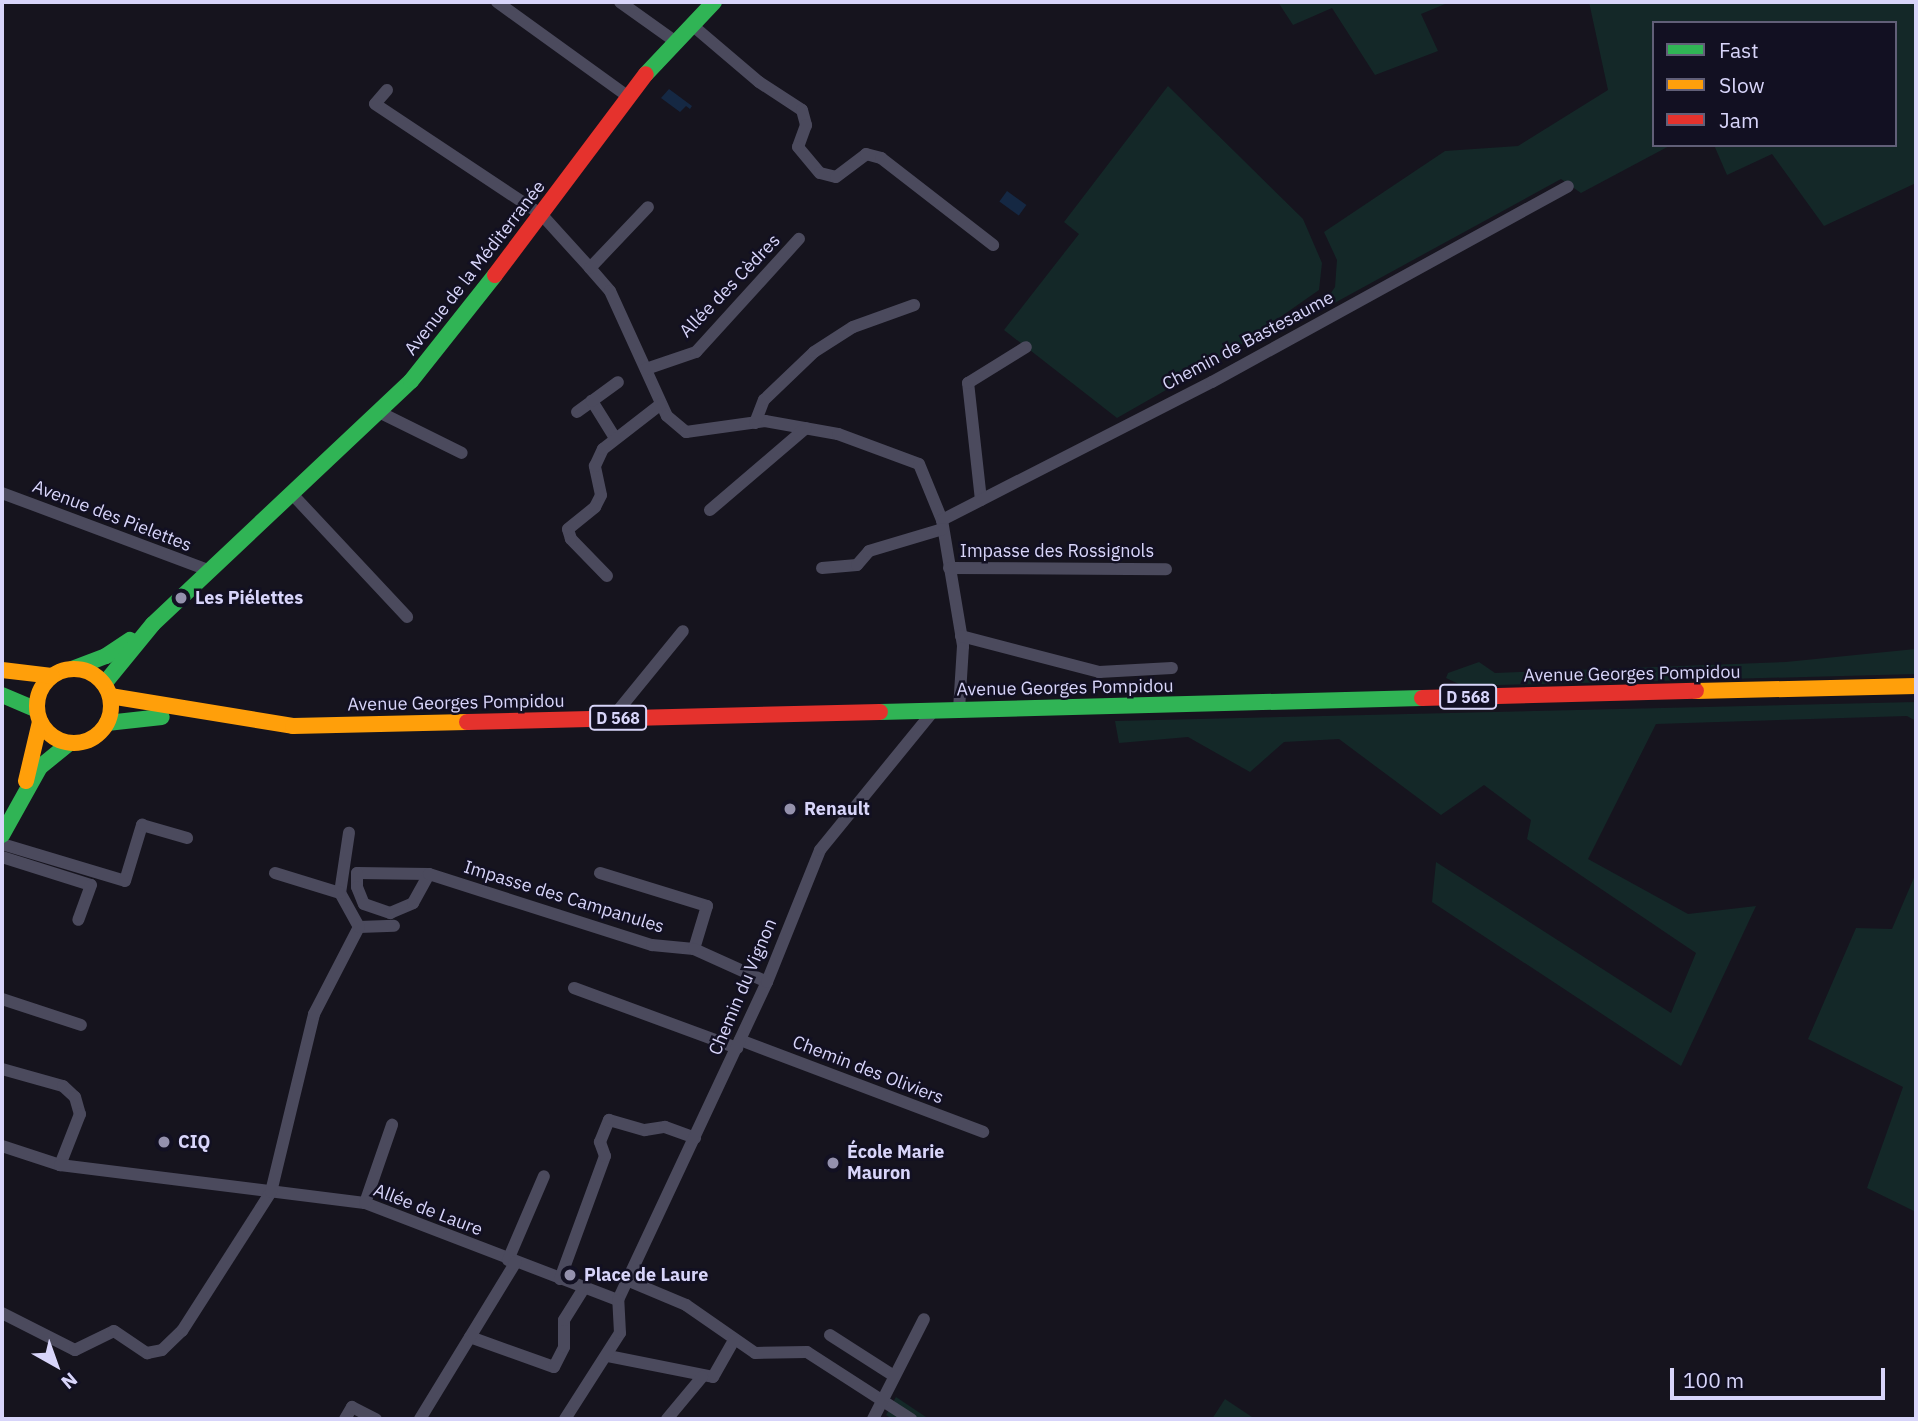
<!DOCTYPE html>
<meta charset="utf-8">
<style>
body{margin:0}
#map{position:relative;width:1918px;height:1421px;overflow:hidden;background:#16141e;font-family:"IBM Plex Sans",sans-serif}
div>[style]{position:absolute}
.green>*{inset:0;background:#142828}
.water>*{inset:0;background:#152843;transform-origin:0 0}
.street>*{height:12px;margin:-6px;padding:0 6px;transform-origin:6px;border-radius:6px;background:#4b4a5d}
.fast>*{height:16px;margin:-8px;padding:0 8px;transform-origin:8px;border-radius:8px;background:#30b455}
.slow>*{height:16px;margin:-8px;padding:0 8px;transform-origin:8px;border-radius:8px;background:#ff9f0a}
.slow>.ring{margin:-8px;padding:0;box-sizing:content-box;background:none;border:16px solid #ff9f0a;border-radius:50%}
.jam>*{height:16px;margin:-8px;padding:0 8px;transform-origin:8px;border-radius:8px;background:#e5322d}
.dots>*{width:19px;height:19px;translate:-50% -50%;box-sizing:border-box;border:4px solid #121022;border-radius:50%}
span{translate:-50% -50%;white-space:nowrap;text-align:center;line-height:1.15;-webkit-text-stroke:5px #121022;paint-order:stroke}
.shield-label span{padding:2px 5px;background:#121022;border:2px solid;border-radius:5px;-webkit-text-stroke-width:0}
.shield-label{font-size:16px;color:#d8d5fa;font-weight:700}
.street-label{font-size:18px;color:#d8d5fa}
.poi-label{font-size:18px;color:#d8d5fa;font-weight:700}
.left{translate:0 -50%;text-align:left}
.frame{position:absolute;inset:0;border:4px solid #d8d5fa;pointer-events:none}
.legend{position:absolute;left:1652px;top:21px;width:245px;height:126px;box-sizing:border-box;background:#121022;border:2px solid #615f78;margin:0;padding:9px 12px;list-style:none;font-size:21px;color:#d8d5fa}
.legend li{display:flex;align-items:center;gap:14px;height:35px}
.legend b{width:35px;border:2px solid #615f78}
.north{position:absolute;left:21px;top:1330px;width:70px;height:70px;-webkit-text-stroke:5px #121022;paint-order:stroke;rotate:140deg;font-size:19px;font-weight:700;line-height:28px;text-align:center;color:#d8d5fa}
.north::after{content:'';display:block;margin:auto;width:24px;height:32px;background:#d8d5fa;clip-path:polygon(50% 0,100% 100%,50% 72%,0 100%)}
.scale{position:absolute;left:1670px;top:1368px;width:215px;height:32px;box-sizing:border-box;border:4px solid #d8d5fa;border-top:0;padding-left:9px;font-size:21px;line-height:24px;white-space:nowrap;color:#d8d5fa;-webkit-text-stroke:5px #121022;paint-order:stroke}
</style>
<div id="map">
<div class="green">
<i style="clip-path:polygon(1278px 2px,1450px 2px,1421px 14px,1438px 51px,1375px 75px,1332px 8px,1293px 25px)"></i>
<i style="clip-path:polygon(1589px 2px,1916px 2px,1916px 183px,1824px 226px,1772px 154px,1727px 175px,1714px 145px,1895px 145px,1895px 23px,1654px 23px,1654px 145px,1671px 145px,1581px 193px,1561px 179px,1318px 312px,1335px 287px,1337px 260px,1324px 232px,1445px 151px,1518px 146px,1608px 90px)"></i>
<i style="clip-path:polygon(1168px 86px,1303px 219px,1322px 263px,1319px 290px,1222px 358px,1117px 418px,1004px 330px,1079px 234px,1064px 222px)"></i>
<i style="clip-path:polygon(1916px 649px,1916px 674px,1463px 686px,1446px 678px,1448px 673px,1479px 662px,1495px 673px,1786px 662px)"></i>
<i style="clip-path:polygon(1916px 702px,1916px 721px,1907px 716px,1656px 724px,1588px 859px,1688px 914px,1756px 906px,1681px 1066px,1432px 902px,1436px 862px,1671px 1013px,1696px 953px,1527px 839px,1531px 820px,1484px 785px,1441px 815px,1339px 739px,1284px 742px,1250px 772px,1188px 737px,1119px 743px,1115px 721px)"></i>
<i style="clip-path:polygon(1916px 873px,1916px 1212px,1867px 1188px,1903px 1087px,1808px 1039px,1856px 928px,1892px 929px)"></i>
<i style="clip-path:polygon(896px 1397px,929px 1419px,892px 1419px,886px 1415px)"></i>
<i style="clip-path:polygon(1225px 1399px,1255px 1419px,1212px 1419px)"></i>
</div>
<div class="water">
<i style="clip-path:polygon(669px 89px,692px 106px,690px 109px,686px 106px,680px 112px,661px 98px)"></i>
<i style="left:1007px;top:191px;width:24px;height:13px;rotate:36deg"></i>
</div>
<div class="street">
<i style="left:497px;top:2px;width:159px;rotate:35.8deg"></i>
<i style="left:620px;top:2px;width:69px;rotate:35.5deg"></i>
<i style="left:692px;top:25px;width:88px;rotate:40.4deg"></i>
<i style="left:759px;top:82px;width:51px;rotate:33.1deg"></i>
<i style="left:802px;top:110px;width:16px;rotate:75deg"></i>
<i style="left:806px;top:125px;width:23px;rotate:110deg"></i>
<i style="left:798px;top:147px;width:34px;rotate:50deg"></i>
<i style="left:820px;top:173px;width:16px;rotate:14deg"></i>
<i style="left:836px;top:177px;width:38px;rotate:-37deg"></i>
<i style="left:866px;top:154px;width:16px;rotate:15deg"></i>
<i style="left:881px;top:158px;width:142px;rotate:37.8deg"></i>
<i style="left:387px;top:90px;width:18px;rotate:131deg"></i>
<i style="left:375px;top:104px;width:201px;rotate:33.6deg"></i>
<i style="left:542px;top:215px;width:72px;rotate:47.8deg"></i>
<i style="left:590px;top:268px;width:30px;rotate:49deg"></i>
<i style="left:610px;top:291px;width:137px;rotate:65.5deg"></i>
<i style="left:667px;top:416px;width:25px;rotate:40deg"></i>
<i style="left:686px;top:432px;width:80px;rotate:-7.9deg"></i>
<i style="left:765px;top:421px;width:74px;rotate:10.1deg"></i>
<i style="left:838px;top:434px;width:86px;rotate:20.3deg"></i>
<i style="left:919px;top:464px;width:61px;rotate:67.7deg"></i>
<i style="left:942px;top:520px;width:128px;rotate:80.5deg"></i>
<i style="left:963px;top:646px;width:64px;rotate:93.6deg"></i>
<i style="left:590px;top:268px;width:84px;rotate:-46.4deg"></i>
<i style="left:646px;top:369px;width:53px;rotate:-18.8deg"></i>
<i style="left:696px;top:352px;width:153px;rotate:-47.7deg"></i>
<i style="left:577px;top:412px;width:19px;rotate:-36deg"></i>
<i style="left:381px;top:413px;width:90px;rotate:26.3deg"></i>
<i style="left:755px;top:423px;width:25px;rotate:-69deg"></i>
<i style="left:764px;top:400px;width:69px;rotate:-43.8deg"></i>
<i style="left:814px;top:352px;width:46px;rotate:-32.7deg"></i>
<i style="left:853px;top:327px;width:65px;rotate:-19.8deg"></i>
<i style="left:615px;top:438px;width:44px;rotate:-121.9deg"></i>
<i style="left:592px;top:401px;width:32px;rotate:-36deg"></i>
<i style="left:2px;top:493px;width:223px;rotate:20.5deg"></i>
<i style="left:293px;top:495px;width:167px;rotate:46.9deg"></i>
<i style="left:981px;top:500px;width:118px;rotate:-96.3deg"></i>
<i style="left:968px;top:383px;width:68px;rotate:-31.8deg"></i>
<i style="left:710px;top:510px;width:126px;rotate:-40.5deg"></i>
<i style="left:942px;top:520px;width:303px;rotate:-27.1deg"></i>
<i style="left:1212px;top:382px;width:406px;rotate:-28.8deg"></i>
<i style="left:822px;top:568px;width:35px;rotate:-5deg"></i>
<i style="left:857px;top:565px;width:18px;rotate:-49deg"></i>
<i style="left:869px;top:551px;width:77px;rotate:-16.6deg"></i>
<i style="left:949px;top:568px;width:217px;rotate:0.3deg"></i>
<i style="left:607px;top:576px;width:52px;rotate:-134.2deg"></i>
<i style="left:571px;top:539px;width:10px;rotate:-107deg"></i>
<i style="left:568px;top:529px;width:35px;rotate:-39deg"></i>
<i style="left:595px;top:507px;width:13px;rotate:-63deg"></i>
<i style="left:601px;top:495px;width:30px;rotate:-102deg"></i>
<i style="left:595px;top:466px;width:19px;rotate:-65deg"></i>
<i style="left:603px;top:449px;width:73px;rotate:-37.8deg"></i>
<i style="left:961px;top:636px;width:143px;rotate:14.6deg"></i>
<i style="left:1099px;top:672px;width:73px;rotate:-3.1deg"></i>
<i style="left:612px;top:718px;width:112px;rotate:-50.8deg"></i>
<i style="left:2px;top:844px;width:128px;rotate:16.7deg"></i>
<i style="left:125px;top:881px;width:59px;rotate:-73.1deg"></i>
<i style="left:142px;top:825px;width:47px;rotate:16.1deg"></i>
<i style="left:2px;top:857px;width:93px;rotate:17.5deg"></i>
<i style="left:91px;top:885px;width:37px;rotate:110deg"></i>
<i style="left:600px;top:873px;width:112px;rotate:17.1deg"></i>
<i style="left:707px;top:906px;width:45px;rotate:106.8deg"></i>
<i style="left:429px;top:874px;width:72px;rotate:-179.2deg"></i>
<i style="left:357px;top:873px;width:14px;rotate:90deg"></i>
<i style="left:357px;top:887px;width:18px;rotate:68deg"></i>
<i style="left:364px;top:904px;width:28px;rotate:19deg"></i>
<i style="left:390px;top:913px;width:25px;rotate:-23deg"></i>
<i style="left:413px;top:903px;width:33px;rotate:-61deg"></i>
<i style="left:429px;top:874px;width:234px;rotate:17.7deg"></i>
<i style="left:652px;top:945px;width:42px;rotate:5.4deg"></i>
<i style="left:694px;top:949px;width:80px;rotate:24.3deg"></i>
<i style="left:340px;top:893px;width:61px;rotate:-81.5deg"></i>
<i style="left:359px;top:927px;width:35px;rotate:-2deg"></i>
<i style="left:574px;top:988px;width:174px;rotate:20.2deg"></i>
<i style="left:2px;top:999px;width:83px;rotate:18.2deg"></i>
<i style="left:740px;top:1040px;width:260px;rotate:20.7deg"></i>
<i style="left:2px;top:1069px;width:63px;rotate:15.6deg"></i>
<i style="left:63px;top:1086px;width:16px;rotate:43deg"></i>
<i style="left:75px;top:1097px;width:18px;rotate:74deg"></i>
<i style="left:80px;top:1114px;width:55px;rotate:111.4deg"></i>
<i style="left:2px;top:1146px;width:61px;rotate:18.1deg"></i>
<i style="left:60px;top:1165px;width:307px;rotate:7.1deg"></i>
<i style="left:365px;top:1203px;width:271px;rotate:21deg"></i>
<i style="left:365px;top:1203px;width:83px;rotate:-70.9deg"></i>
<i style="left:508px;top:1260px;width:91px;rotate:-66.8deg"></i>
<i style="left:560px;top:1279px;width:131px;rotate:-69.9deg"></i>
<i style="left:605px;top:1156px;width:15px;rotate:-110deg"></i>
<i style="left:600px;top:1142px;width:24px;rotate:-68deg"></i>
<i style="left:609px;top:1120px;width:37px;rotate:16deg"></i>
<i style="left:645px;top:1130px;width:20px;rotate:-9deg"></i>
<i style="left:665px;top:1127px;width:32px;rotate:20deg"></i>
<i style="left:629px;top:1281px;width:62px;rotate:22.8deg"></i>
<i style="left:686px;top:1305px;width:84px;rotate:34.8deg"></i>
<i style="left:755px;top:1353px;width:52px;rotate:-1.1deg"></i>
<i style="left:807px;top:1352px;width:124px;rotate:32.8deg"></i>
<i style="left:618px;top:1300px;width:351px;rotate:-64.9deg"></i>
<i style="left:767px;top:982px;width:142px;rotate:-68.1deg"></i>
<i style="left:820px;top:850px;width:181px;rotate:-50.8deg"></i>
<i style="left:2px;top:1313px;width:82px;rotate:26.9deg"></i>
<i style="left:75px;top:1350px;width:43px;rotate:-26deg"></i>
<i style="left:114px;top:1331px;width:40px;rotate:34deg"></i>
<i style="left:147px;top:1353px;width:15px;rotate:-11deg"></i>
<i style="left:162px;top:1350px;width:28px;rotate:-44deg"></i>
<i style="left:182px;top:1331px;width:165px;rotate:-57.4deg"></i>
<i style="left:271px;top:1192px;width:183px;rotate:-76.4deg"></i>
<i style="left:314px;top:1014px;width:98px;rotate:-62.7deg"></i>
<i style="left:359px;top:927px;width:39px;rotate:-119deg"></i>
<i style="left:340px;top:893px;width:68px;rotate:-162.9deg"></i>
<i style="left:830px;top:1335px;width:76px;rotate:32.6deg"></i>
<i style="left:470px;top:1337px;width:89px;rotate:19.7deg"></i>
<i style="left:554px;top:1367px;width:22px;rotate:-63deg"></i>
<i style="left:564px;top:1347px;width:27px;rotate:-90deg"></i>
<i style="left:564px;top:1320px;width:38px;rotate:-58deg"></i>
<i style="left:608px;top:1356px;width:107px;rotate:11.3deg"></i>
<i style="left:713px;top:1377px;width:43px;rotate:-60.4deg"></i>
<i style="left:345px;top:1419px;width:14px;rotate:-60deg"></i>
<i style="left:352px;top:1407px;width:27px;rotate:27deg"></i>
<i style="left:420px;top:1419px;width:184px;rotate:-58.6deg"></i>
<i style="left:565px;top:1419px;width:102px;rotate:-57.4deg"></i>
<i style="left:620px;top:1333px;width:33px;rotate:-93deg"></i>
<i style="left:667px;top:1419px;width:55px;rotate:-50.2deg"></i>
<i style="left:873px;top:1419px;width:112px;rotate:-63deg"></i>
</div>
<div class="fast">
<i style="left:646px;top:74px;width:99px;rotate:-46.6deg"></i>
<i style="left:72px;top:669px;width:36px;rotate:-21deg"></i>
<i style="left:106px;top:656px;width:29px;rotate:-34deg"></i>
<i style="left:104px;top:684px;width:77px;rotate:-50.8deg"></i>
<i style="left:153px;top:624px;width:354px;rotate:-43.3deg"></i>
<i style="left:411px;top:381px;width:135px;rotate:-51.6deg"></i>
<i style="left:2px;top:695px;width:38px;rotate:23deg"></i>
<i style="left:880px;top:712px;width:542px;rotate:-1.48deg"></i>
<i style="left:107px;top:723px;width:55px;rotate:-6.2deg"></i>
<i style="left:2px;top:835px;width:78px;rotate:-60.8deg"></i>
<i style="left:40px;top:767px;width:38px;rotate:-39deg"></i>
</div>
<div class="slow">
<i class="ring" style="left:37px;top:669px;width:58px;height:58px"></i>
<i style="left:2px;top:670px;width:50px;rotate:6.8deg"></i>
<i style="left:1696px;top:691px;width:220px;rotate:-1.3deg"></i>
<i style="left:110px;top:696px;width:185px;rotate:9.3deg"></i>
<i style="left:293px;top:726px;width:174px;rotate:-1.3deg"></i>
<i style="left:26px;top:781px;width:61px;rotate:-76.7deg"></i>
</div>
<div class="jam">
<i style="left:495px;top:275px;width:251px;rotate:-53.1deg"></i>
<i style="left:1422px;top:698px;width:274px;rotate:-1.5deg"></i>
<i style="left:467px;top:722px;width:413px;rotate:-1.4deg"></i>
</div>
<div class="dots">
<i style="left:181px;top:598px;background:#9491ad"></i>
<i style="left:790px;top:809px;background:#9491ad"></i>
<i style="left:164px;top:1142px;background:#9491ad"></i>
<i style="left:833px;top:1163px;background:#9491ad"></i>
<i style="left:570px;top:1275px;background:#9491ad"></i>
</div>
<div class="shield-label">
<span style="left:1468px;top:697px">D 568</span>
<span style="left:618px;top:718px">D 568</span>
</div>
<div class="street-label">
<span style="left:475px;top:268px;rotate:-52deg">Avenue de la Méditerranée</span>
<span style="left:730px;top:286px;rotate:-46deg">Allée des Cèdres</span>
<span style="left:1248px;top:341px;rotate:-28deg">Chemin de Bastesaume</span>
<span style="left:112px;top:516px;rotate:21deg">Avenue des Pielettes</span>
<span style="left:1057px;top:551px">Impasse des Rossignols</span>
<span style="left:1632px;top:674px;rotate:-1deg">Avenue Georges Pompidou</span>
<span style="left:1065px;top:688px;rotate:-1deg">Avenue Georges Pompidou</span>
<span style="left:456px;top:703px;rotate:-1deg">Avenue Georges Pompidou</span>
<span style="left:564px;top:897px;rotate:17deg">Impasse des Campanules</span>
<span style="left:743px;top:987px;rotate:-67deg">Chemin du Vignon</span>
<span style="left:868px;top:1070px;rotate:21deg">Chemin des Oliviers</span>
<span style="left:428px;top:1210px;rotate:21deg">Allée de Laure</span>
</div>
<div class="poi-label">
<span class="left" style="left:195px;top:598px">Les Piélettes</span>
<span class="left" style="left:804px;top:809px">Renault</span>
<span class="left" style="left:178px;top:1142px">CIQ</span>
<span class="left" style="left:847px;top:1163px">École Marie<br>Mauron</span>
<span class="left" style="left:584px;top:1275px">Place de Laure</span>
</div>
<div class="frame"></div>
<ul class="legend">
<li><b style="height:9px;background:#30b455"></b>Fast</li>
<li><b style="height:9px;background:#ff9f0a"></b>Slow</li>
<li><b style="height:9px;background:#e5322d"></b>Jam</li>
</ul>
<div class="north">N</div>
<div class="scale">100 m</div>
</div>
